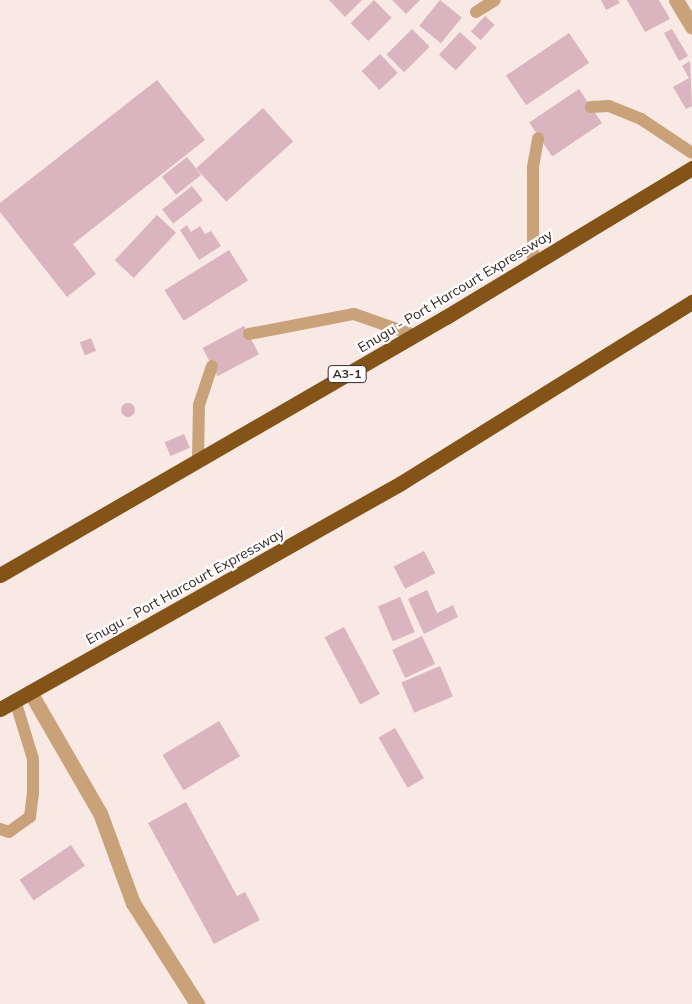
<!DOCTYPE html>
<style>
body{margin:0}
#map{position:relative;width:692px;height:1004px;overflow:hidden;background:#f9e9e5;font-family:Mulish,sans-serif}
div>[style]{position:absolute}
.building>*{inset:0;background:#dab4bf;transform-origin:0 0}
.round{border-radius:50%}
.lane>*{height:12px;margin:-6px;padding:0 6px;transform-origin:6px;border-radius:6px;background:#c9a27a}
.street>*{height:15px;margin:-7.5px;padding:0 7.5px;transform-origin:7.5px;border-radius:7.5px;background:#c9a27a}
.highway>*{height:15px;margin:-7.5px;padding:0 7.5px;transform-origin:7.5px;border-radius:7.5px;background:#835318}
span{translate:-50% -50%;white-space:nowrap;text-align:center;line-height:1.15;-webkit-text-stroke:4.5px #fff;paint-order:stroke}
.shield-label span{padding:1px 4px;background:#fff;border:1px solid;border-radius:4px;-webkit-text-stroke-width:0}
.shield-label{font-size:12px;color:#372825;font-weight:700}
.street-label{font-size:14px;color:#372825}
</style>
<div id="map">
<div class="building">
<i style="clip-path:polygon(329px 0,362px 0,345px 17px)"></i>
<i style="left:374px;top:0;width:25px;height:33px;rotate:45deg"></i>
<i style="clip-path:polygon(392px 0,420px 0,406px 14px)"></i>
<i style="left:440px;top:0;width:28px;height:33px;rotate:39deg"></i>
<i style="clip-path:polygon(601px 0,618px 0,620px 3px,606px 10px)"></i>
<i style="clip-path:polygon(627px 0,659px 0,670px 19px,645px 32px)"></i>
<i style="left:485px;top:16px;width:13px;height:21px;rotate:42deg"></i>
<i style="left:412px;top:29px;width:25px;height:36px;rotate:45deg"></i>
<i style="clip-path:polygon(672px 29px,688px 56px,679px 61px,664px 33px)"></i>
<i style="left:460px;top:32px;width:23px;height:31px;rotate:43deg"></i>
<i style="left:569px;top:33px;width:36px;height:76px;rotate:56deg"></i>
<i style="left:380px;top:54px;width:26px;height:25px;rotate:47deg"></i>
<i style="clip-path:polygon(690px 61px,692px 106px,686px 109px,673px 87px,689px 78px,682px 66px)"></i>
<i style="clip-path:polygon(157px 80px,205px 140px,73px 244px,96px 274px,67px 297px,0 212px,0 203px)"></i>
<i style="left:579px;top:89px;width:41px;height:60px;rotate:56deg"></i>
<i style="left:263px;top:108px;width:45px;height:90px;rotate:48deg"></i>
<i style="left:187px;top:157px;width:23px;height:32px;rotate:52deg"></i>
<i style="left:192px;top:186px;width:18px;height:38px;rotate:52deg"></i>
<i style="left:157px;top:215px;width:26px;height:62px;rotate:43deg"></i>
<i style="clip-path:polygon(187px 225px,191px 232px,200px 226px,205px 234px,211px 231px,221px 246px,199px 260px,180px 230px)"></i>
<i style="left:229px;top:250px;width:36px;height:76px;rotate:58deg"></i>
<i style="left:244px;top:326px;width:32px;height:47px;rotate:62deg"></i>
<i style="left:91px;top:338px;width:14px;height:12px;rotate:69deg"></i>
<i class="round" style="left:121px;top:403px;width:14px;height:14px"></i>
<i style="left:184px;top:434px;width:15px;height:21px;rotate:67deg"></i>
<i style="left:424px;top:551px;width:25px;height:34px;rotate:63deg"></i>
<i style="clip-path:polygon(427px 590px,437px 613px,453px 605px,458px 617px,424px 634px,408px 599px)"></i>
<i style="left:400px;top:597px;width:38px;height:24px;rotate:67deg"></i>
<i style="left:344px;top:627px;width:76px;height:22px;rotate:62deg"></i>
<i style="left:422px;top:636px;width:31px;height:33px;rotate:65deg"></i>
<i style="left:440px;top:666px;width:33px;height:42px;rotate:67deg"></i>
<i style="left:219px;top:721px;width:41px;height:66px;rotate:59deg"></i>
<i style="left:395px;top:728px;width:58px;height:19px;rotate:60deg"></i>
<i style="clip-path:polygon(186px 802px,237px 896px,245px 892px,260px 920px,214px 944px,148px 823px)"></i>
<i style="left:71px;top:845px;width:25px;height:62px;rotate:56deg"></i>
</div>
<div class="lane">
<i style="left:476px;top:12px;width:22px;rotate:-32deg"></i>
<i style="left:591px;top:107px;width:18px;rotate:-3deg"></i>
<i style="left:609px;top:106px;width:35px;rotate:22deg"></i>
<i style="left:641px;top:119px;width:61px;rotate:33.7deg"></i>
<i style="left:533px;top:264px;width:97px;rotate:-90deg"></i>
<i style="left:533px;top:167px;width:29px;rotate:-80deg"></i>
<i style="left:249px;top:334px;width:107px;rotate:-10.8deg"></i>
<i style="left:354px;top:314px;width:64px;rotate:19.3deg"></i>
<i style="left:198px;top:460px;width:55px;rotate:-89deg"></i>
<i style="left:199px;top:405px;width:41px;rotate:-71.6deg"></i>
<i style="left:0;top:829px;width:9px;rotate:18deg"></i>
<i style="left:9px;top:832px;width:26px;rotate:-36deg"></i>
<i style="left:30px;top:817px;width:23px;rotate:-83deg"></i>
<i style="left:33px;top:794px;width:35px;rotate:-90deg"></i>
<i style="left:33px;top:759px;width:62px;rotate:-107deg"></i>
</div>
<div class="street">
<i style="left:676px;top:0;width:31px;rotate:59deg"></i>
<i style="left:30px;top:692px;width:140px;rotate:60deg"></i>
<i style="left:100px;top:813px;width:96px;rotate:69.9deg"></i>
<i style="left:133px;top:903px;width:120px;rotate:57.6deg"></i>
</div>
<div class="highway">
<i style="left:0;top:575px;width:515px;rotate:-30.05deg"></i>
<i style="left:446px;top:317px;width:288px;rotate:-31.2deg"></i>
<i style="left:0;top:709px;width:460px;rotate:-29.4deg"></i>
<i style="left:401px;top:483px;width:343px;rotate:-31.9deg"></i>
</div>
<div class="shield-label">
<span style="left:347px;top:374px">A3-1</span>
</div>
<div class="street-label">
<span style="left:455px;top:291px;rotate:-31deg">Enugu - Port Harcourt Expressway</span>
<span style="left:185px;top:586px;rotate:-29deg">Enugu - Port Harcourt Expressway</span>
</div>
</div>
